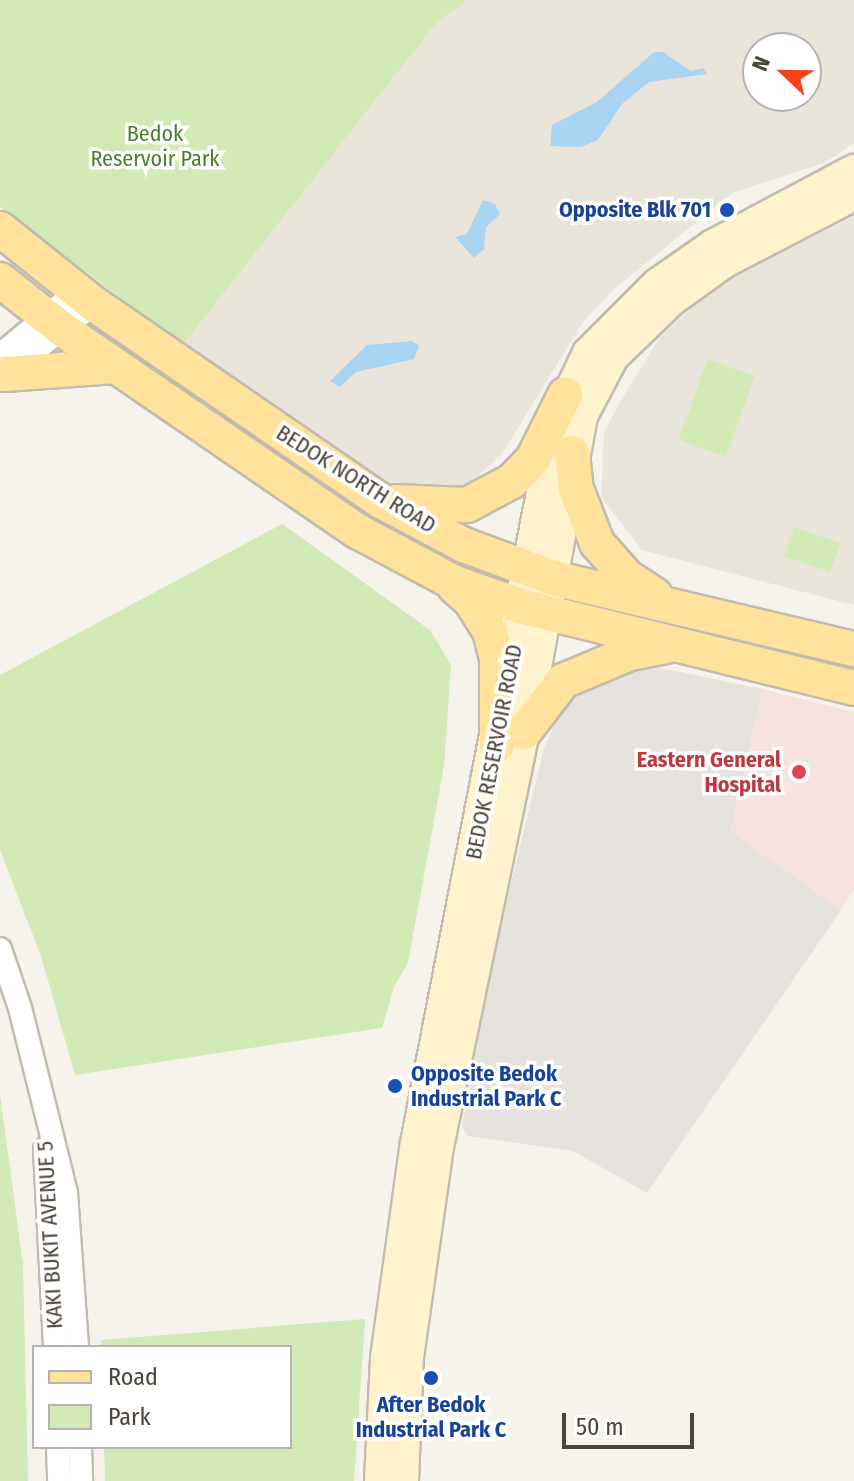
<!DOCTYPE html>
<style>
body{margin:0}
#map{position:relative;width:854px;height:1481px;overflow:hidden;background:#f6f3ec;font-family:"Fira Sans Condensed",sans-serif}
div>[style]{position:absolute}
.residential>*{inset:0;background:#eae5da}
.industrial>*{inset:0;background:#e6e2dd}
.medical>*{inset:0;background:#f6e3e0}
.green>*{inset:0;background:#d2eab5;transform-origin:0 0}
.water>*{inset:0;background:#a9d4f2}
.roads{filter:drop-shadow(2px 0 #c2bbae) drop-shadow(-2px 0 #c2bbae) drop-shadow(0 2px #c2bbae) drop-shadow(0 -2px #c2bbae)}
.street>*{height:22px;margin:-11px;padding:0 11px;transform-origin:11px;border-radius:11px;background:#fff}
.secondary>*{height:30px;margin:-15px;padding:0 15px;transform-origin:15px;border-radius:15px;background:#fff3cd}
.primary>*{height:34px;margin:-17px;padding:0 17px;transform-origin:17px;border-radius:17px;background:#ffe39c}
.dots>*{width:22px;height:22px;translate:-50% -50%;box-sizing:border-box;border:4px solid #fff;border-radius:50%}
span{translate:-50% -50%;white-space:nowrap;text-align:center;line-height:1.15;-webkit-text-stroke:7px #fff;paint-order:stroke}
.park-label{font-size:22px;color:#4a7f2a}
.transit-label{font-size:22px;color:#164399;font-weight:700}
.right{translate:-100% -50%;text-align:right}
.left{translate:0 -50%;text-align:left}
.street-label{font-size:22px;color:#4b4439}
.health-label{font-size:22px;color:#be3a42;font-weight:700}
.legend{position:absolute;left:32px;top:1345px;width:260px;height:104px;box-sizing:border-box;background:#fff;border:2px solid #b7b4b0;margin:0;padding:10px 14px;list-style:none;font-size:24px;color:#4b4439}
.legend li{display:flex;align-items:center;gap:16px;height:40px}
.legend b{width:40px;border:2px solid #b7b4b0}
.north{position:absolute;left:742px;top:32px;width:80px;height:80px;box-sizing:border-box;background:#fff;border:2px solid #b7b4b0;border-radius:50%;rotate:292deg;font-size:22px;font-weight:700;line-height:32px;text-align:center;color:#4b4439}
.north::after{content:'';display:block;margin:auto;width:28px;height:36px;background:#fc3f1d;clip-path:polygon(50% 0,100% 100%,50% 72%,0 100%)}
.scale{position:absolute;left:562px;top:1413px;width:132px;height:36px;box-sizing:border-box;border:4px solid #4b4439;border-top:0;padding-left:10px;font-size:24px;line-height:28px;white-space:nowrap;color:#4b4439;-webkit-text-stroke:6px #fff;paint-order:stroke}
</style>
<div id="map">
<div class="residential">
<i style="clip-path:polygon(evenodd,468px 0,854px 0,854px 143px,824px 163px,732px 193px,613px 290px,583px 322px,502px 454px,468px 485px,439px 489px,385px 484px,183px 345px,437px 22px,468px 0,758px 48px,806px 48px,806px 96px,758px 96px,758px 48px)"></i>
<i style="clip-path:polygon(854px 216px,854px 605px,642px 550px,601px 497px,604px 432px,623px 397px,661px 336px,715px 286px)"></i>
</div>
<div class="industrial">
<i style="clip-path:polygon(661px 668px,762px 689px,731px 831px,841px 910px,647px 1193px,573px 1151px,468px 1136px,462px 1127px,494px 951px,544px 749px,560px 712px,588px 685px,623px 670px)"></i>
</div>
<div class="medical">
<i style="clip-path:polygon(762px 689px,854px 712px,854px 890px,841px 910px,731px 832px)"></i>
</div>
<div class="green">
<i style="clip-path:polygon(0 0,468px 0,437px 22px,183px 345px,0 207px)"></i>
<i style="left:708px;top:359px;width:50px;height:86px;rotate:20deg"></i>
<i style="clip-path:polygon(282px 524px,430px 630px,451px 665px,444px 766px,408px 963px,394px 987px,382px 1028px,75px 1075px,41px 956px,0 850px,0 675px)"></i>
<i style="left:794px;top:527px;width:49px;height:31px;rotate:19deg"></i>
<i style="clip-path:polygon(0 1094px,23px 1265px,28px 1481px,0 1481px)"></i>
<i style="clip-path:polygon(365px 1319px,354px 1481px,105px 1481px,104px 1447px,290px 1447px,290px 1347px,101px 1347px,101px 1340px)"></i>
</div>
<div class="water">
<i style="clip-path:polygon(654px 52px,663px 52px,691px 71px,703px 68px,707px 74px,649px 82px,622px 104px,598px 140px,581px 147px,550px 146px,552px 125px,597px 102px)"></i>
<i style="clip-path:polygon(483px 200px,495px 204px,500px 214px,486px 227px,484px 249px,474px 258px,455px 237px,467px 234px)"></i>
<i style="clip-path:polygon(412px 341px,419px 346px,414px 359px,356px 372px,340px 387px,330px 381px,367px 345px)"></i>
</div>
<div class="roads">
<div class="street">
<i style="left:0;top:355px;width:100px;rotate:-39.7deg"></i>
<i style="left:7px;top:372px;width:110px;rotate:-38deg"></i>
<i style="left:0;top:949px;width:62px;rotate:71.3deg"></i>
<i style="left:20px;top:1008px;width:191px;rotate:76deg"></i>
<i style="left:66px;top:1193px;width:154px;rotate:85.9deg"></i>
<i style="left:45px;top:1149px;width:198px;rotate:87.1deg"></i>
<i style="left:58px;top:1447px;width:34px;rotate:88deg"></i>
<i style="left:80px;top:1447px;width:34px;rotate:88deg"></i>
</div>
<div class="secondary">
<i style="left:380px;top:1481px;width:123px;rotate:-87.2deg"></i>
<i style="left:386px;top:1358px;width:217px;rotate:-82.1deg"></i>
<i style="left:416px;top:1143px;width:736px;rotate:-79.04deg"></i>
<i style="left:556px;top:420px;width:74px;rotate:-64.5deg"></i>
<i style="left:588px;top:353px;width:98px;rotate:-45deg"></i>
<i style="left:657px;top:284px;width:68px;rotate:-34.9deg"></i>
<i style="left:713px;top:245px;width:160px;rotate:-28deg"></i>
<i style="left:403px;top:1481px;width:124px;rotate:-87.7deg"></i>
<i style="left:408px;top:1357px;width:212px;rotate:-81.9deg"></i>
<i style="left:438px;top:1147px;width:424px;rotate:-78.3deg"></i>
<i style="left:524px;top:732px;width:321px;rotate:-79.6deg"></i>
<i style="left:582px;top:416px;width:67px;rotate:-62.3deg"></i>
<i style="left:613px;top:357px;width:82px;rotate:-44deg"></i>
<i style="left:672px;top:300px;width:65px;rotate:-35.6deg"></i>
<i style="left:725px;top:262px;width:145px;rotate:-27.4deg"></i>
</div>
<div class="primary">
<i style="left:0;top:229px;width:120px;rotate:38.6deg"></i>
<i style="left:94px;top:304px;width:346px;rotate:34.5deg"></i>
<i style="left:379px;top:500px;width:96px;rotate:27.9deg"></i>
<i style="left:464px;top:545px;width:95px;rotate:20.3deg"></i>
<i style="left:553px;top:578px;width:309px;rotate:13.3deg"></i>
<i style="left:0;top:280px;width:79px;rotate:38.3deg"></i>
<i style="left:62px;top:329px;width:360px;rotate:34.4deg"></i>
<i style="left:359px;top:532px;width:109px;rotate:28deg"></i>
<i style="left:455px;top:583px;width:73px;rotate:19.2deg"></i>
<i style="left:524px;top:607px;width:340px;rotate:13.8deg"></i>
<i style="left:5px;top:374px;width:110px;rotate:-4.2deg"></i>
<i style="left:572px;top:453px;width:36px;rotate:84deg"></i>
<i style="left:576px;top:489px;width:58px;rotate:68.7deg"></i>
<i style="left:597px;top:543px;width:45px;rotate:48.6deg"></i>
<i style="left:627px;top:577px;width:33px;rotate:33deg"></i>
<i style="left:396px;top:502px;width:71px;rotate:2.4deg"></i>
<i style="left:467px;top:505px;width:51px;rotate:-28.1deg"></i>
<i style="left:512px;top:481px;width:30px;rotate:-46deg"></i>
<i style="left:533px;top:459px;width:72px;rotate:-63.4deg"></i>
<i style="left:455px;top:587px;width:21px;rotate:41deg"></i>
<i style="left:471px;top:601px;width:36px;rotate:58deg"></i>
<i style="left:490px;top:631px;width:30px;rotate:76deg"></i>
<i style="left:497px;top:660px;width:85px;rotate:90deg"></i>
<i style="left:524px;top:732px;width:64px;rotate:-52.6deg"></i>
<i style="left:563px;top:681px;width:73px;rotate:-22.7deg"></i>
<i style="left:630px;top:653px;width:38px;rotate:-11deg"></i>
</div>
</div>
<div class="dots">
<i style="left:727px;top:210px;background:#1a4fb4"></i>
<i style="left:799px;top:772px;background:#e0444e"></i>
<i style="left:395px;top:1086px;background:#1a4fb4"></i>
<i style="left:431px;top:1378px;background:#1a4fb4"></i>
</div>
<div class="park-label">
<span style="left:155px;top:146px">Bedok<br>Reservoir Park</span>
</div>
<div class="transit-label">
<span class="right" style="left:711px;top:210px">Opposite Blk 701</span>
<span class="left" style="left:411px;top:1086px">Opposite Bedok<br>Industrial Park C</span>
<span style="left:431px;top:1417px">After Bedok<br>Industrial Park C</span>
</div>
<div class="street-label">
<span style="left:356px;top:479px;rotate:32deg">BEDOK NORTH ROAD</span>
<span style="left:494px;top:752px;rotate:-79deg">BEDOK RESERVOIR ROAD</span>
<span style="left:50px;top:1235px;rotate:-93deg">KAKI BUKIT AVENUE 5</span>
</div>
<div class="health-label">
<span class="right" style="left:781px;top:772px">Eastern General<br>Hospital</span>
</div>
<ul class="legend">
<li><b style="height:10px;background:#ffe39c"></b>Road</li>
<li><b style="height:22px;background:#d2eab5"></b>Park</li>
</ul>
<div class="north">N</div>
<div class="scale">50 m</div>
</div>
